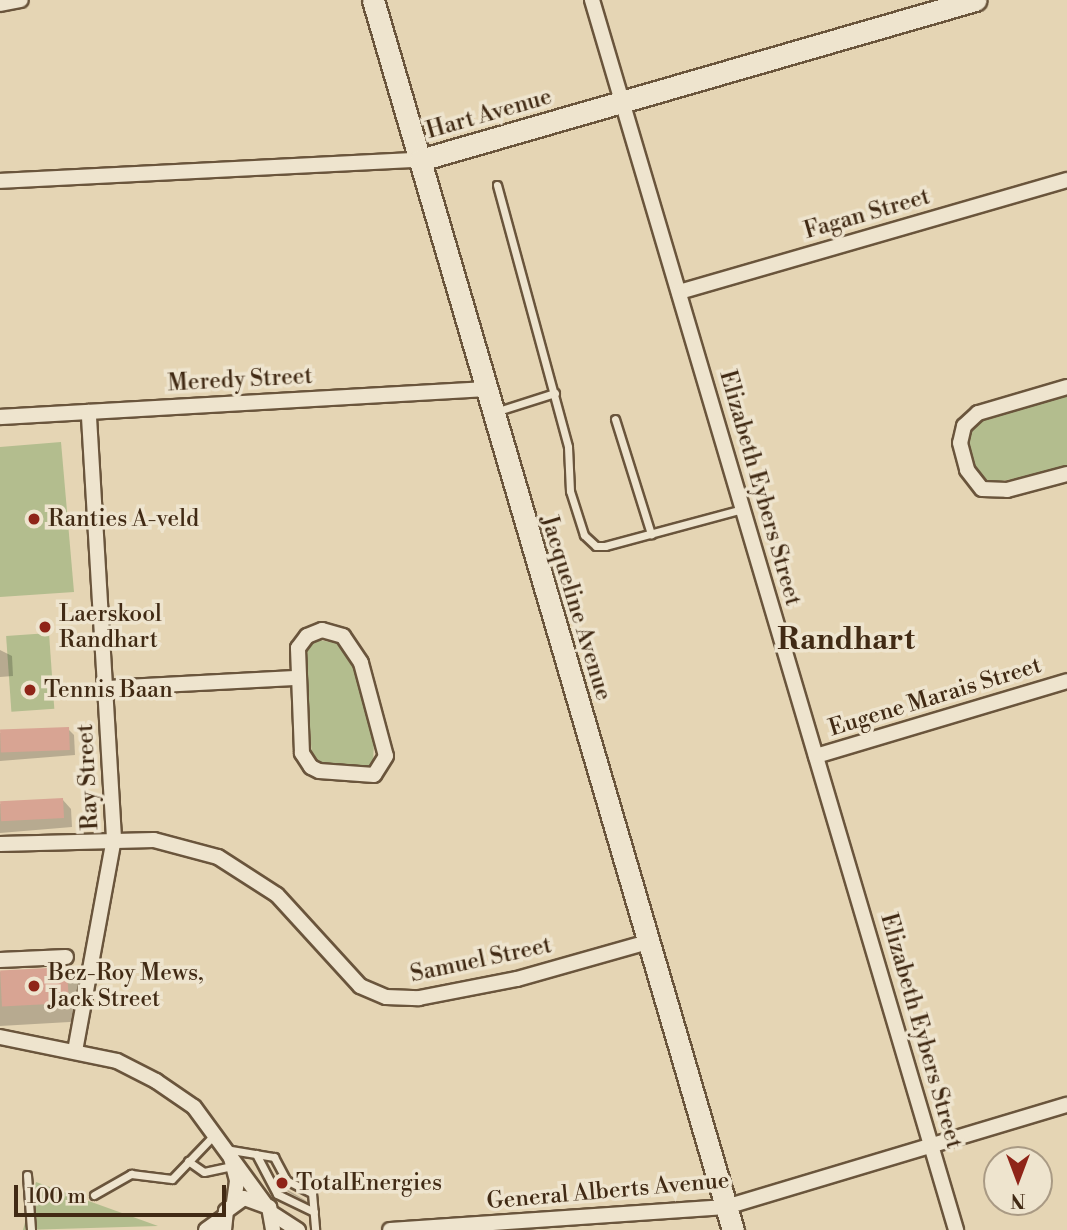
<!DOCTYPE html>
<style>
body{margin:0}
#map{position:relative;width:1067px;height:1230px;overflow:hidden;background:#e5d5b4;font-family:"Libre Bodoni",serif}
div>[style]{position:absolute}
.green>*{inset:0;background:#b3bd8e;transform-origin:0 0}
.shadow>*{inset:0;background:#0003}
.building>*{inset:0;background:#d8a493;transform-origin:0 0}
.roads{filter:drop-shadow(2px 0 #6a553c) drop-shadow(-2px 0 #6a553c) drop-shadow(0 2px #6a553c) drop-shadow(0 -2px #6a553c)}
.lane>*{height:7px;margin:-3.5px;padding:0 3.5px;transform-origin:3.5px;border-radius:3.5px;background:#eee4ce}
.street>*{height:14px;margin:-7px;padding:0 7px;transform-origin:7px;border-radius:7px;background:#eee4ce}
.secondary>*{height:21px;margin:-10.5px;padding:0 10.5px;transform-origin:10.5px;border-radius:10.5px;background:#eee4ce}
.dots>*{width:19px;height:19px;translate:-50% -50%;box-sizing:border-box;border:4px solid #eee4ce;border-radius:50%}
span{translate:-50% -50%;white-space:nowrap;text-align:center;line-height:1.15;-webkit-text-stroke:7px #eee4ce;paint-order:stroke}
.street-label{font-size:23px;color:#412a14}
.poi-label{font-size:23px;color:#412a14}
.left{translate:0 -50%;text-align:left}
.district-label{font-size:30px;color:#412a14;font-weight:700}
.north{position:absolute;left:983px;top:1146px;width:70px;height:70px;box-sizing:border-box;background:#eee4ce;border:2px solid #a99a84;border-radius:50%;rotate:180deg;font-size:19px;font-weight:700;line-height:28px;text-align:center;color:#412a14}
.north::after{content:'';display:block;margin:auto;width:24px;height:32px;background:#8f2418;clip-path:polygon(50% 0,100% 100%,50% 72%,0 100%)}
.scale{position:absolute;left:14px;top:1185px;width:212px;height:32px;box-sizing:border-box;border:4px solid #412a14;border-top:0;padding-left:9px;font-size:21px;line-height:24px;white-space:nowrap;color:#412a14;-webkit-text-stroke:5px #eee4ce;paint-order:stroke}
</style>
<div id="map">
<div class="green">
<i style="clip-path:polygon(1067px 394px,1067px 468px,987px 484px,968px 454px,968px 429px,981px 419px)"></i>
<i style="clip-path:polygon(61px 442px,74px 592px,0 597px,0 447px)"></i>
<i style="left:49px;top:633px;width:76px;height:43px;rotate:86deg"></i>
<i style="clip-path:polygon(319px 640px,342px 644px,354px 670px,374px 739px,373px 767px,366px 771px,319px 765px,312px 758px,305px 658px,306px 649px)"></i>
<i style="clip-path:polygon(36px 1182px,158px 1226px,23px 1230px)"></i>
</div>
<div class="shadow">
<i style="clip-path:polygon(0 650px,12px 656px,13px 676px,0 677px)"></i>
<i style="clip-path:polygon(68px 729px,74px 735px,75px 755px,0 761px,0 733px)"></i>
<i style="clip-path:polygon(62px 799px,71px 809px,72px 827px,0 833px,0 804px)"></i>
<i style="clip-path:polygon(66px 968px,85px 987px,87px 1021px,0 1026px,0 972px)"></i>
<i style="clip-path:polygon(286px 1189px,305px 1200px,307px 1202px,288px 1192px)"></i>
</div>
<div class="building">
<i style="left:69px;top:727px;width:23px;height:69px;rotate:88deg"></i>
<i style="left:63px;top:798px;width:20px;height:63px;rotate:87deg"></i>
<i style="left:67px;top:967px;width:36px;height:67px;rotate:87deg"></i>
</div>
<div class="roads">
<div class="lane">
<i style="left:497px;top:185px;width:271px;rotate:74.8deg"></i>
<i style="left:568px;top:447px;width:44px;rotate:87.4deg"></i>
<i style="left:570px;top:491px;width:46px;rotate:72.3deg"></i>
<i style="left:584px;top:535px;width:16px;rotate:43deg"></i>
<i style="left:596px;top:546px;width:9px"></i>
<i style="left:605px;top:546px;width:142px;rotate:-15.1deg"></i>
<i style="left:495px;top:412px;width:63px;rotate:-17.6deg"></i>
<i style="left:615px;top:419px;width:121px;rotate:72.6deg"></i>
<i style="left:225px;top:1149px;width:50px;rotate:9.3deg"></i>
<i style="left:274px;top:1157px;width:26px;rotate:62deg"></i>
<i style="left:286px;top:1180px;width:29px;rotate:27deg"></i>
<i style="left:312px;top:1193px;width:37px;rotate:85deg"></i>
<i style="left:256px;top:1154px;width:45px;rotate:62.3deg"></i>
<i style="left:277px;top:1194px;width:41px;rotate:25.9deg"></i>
<i style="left:188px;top:1161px;width:19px;rotate:35deg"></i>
<i style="left:204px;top:1172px;width:30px;rotate:-12deg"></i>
<i style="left:27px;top:1175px;width:55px;rotate:85.8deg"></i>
<i style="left:94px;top:1195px;width:43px;rotate:-29.6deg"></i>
<i style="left:131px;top:1174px;width:41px;rotate:7deg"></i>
<i style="left:172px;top:1179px;width:61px;rotate:-46.3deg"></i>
</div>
<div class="street">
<i style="left:592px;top:0;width:1283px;rotate:73.51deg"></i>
<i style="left:0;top:4px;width:21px;rotate:-11deg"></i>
<i style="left:0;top:181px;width:421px;rotate:-2.9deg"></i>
<i style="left:679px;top:292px;width:404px;rotate:-16.1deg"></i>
<i style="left:1067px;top:387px;width:93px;rotate:163.7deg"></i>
<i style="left:978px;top:413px;width:19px;rotate:137deg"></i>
<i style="left:964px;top:426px;width:17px;rotate:103deg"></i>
<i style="left:960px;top:443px;width:28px;rotate:75deg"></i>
<i style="left:967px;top:470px;width:24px;rotate:52deg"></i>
<i style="left:982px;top:489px;width:25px;rotate:2deg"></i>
<i style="left:1007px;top:490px;width:62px;rotate:-14.9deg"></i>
<i style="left:0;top:417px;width:485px;rotate:-3.3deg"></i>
<i style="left:322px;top:630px;width:22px;rotate:16deg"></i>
<i style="left:343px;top:636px;width:32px;rotate:56deg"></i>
<i style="left:361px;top:663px;width:96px;rotate:75deg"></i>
<i style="left:386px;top:756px;width:22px;rotate:122deg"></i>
<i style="left:374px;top:775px;width:55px;rotate:-175.8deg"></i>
<i style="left:319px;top:771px;width:9px;rotate:-153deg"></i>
<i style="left:311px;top:767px;width:17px;rotate:-123deg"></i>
<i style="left:302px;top:753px;width:105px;rotate:-92.2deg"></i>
<i style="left:298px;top:648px;width:15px;rotate:-53deg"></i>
<i style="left:307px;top:636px;width:16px;rotate:-22deg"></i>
<i style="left:105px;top:688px;width:192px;rotate:-3deg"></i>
<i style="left:816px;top:756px;width:262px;rotate:-16.6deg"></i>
<i style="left:0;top:844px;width:154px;rotate:-1.5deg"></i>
<i style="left:154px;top:840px;width:66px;rotate:14.9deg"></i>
<i style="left:218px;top:857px;width:70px;rotate:32.8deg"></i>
<i style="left:277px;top:895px;width:123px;rotate:47.6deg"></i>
<i style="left:360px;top:986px;width:28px;rotate:23deg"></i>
<i style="left:386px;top:997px;width:33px;rotate:2deg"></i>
<i style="left:419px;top:998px;width:100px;rotate:-11deg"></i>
<i style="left:517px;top:979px;width:136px;rotate:-15.8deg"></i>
<i style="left:0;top:960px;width:66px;rotate:-2.6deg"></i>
<i style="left:0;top:1037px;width:119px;rotate:11.6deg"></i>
<i style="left:117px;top:1061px;width:44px;rotate:27.1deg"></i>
<i style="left:156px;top:1081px;width:46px;rotate:34.4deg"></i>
<i style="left:194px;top:1107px;width:120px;rotate:53.8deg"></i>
<i style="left:75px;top:1051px;width:217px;rotate:-79.6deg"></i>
<i style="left:114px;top:838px;width:427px;rotate:-93.4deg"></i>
<i style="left:231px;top:1158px;width:24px;rotate:75deg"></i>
<i style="left:237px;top:1181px;width:21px;rotate:98deg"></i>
<i style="left:273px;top:1214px;width:30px;rotate:33deg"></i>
<i style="left:206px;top:1230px;width:22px;rotate:-36deg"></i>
<i style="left:224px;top:1230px;width:19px;rotate:-84deg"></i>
<i style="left:226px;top:1211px;width:22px;rotate:-36deg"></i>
<i style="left:244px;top:1198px;width:27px;rotate:20deg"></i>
<i style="left:269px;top:1207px;width:23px;rotate:80deg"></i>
<i style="left:390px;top:1230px;width:337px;rotate:-3.9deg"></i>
<i style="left:726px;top:1207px;width:356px;rotate:-16.7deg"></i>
</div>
<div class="secondary">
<i style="left:373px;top:0;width:1282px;rotate:73.69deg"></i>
<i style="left:420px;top:160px;width:578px;rotate:-16.08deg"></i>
</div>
</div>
<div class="dots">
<i style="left:34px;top:519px;background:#8f2418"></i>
<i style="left:45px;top:627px;background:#8f2418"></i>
<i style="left:30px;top:690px;background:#8f2418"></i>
<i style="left:34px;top:986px;background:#8f2418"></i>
<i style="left:282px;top:1183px;background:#8f2418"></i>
</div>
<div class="street-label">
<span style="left:489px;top:114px;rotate:-16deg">Hart Avenue</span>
<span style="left:867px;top:214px;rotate:-16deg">Fagan Street</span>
<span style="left:240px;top:380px;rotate:-3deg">Meredy Street</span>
<span style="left:760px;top:488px;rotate:74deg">Elizabeth Eybers Street</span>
<span style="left:576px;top:608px;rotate:73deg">Jacqueline Avenue</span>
<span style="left:935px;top:697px;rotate:-17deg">Eugene Marais Street</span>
<span style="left:88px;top:777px;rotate:-93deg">Ray Street</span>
<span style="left:481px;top:960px;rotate:-12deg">Samuel Street</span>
<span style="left:921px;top:1031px;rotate:74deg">Elizabeth Eybers Street</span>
<span style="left:608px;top:1191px;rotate:-5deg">General Alberts Avenue</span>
</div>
<div class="poi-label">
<span class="left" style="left:48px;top:519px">Ranties A-veld</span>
<span class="left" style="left:59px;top:627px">Laerskool<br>Randhart</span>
<span class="left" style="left:44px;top:690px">Tennis Baan</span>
<span class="left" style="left:48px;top:986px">Bez-Roy Mews,<br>Jack Street</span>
<span class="left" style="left:296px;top:1183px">TotalEnergies</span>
</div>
<div class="district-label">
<span style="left:846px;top:640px">Randhart</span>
</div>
<div class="north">N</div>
<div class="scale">100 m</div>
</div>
